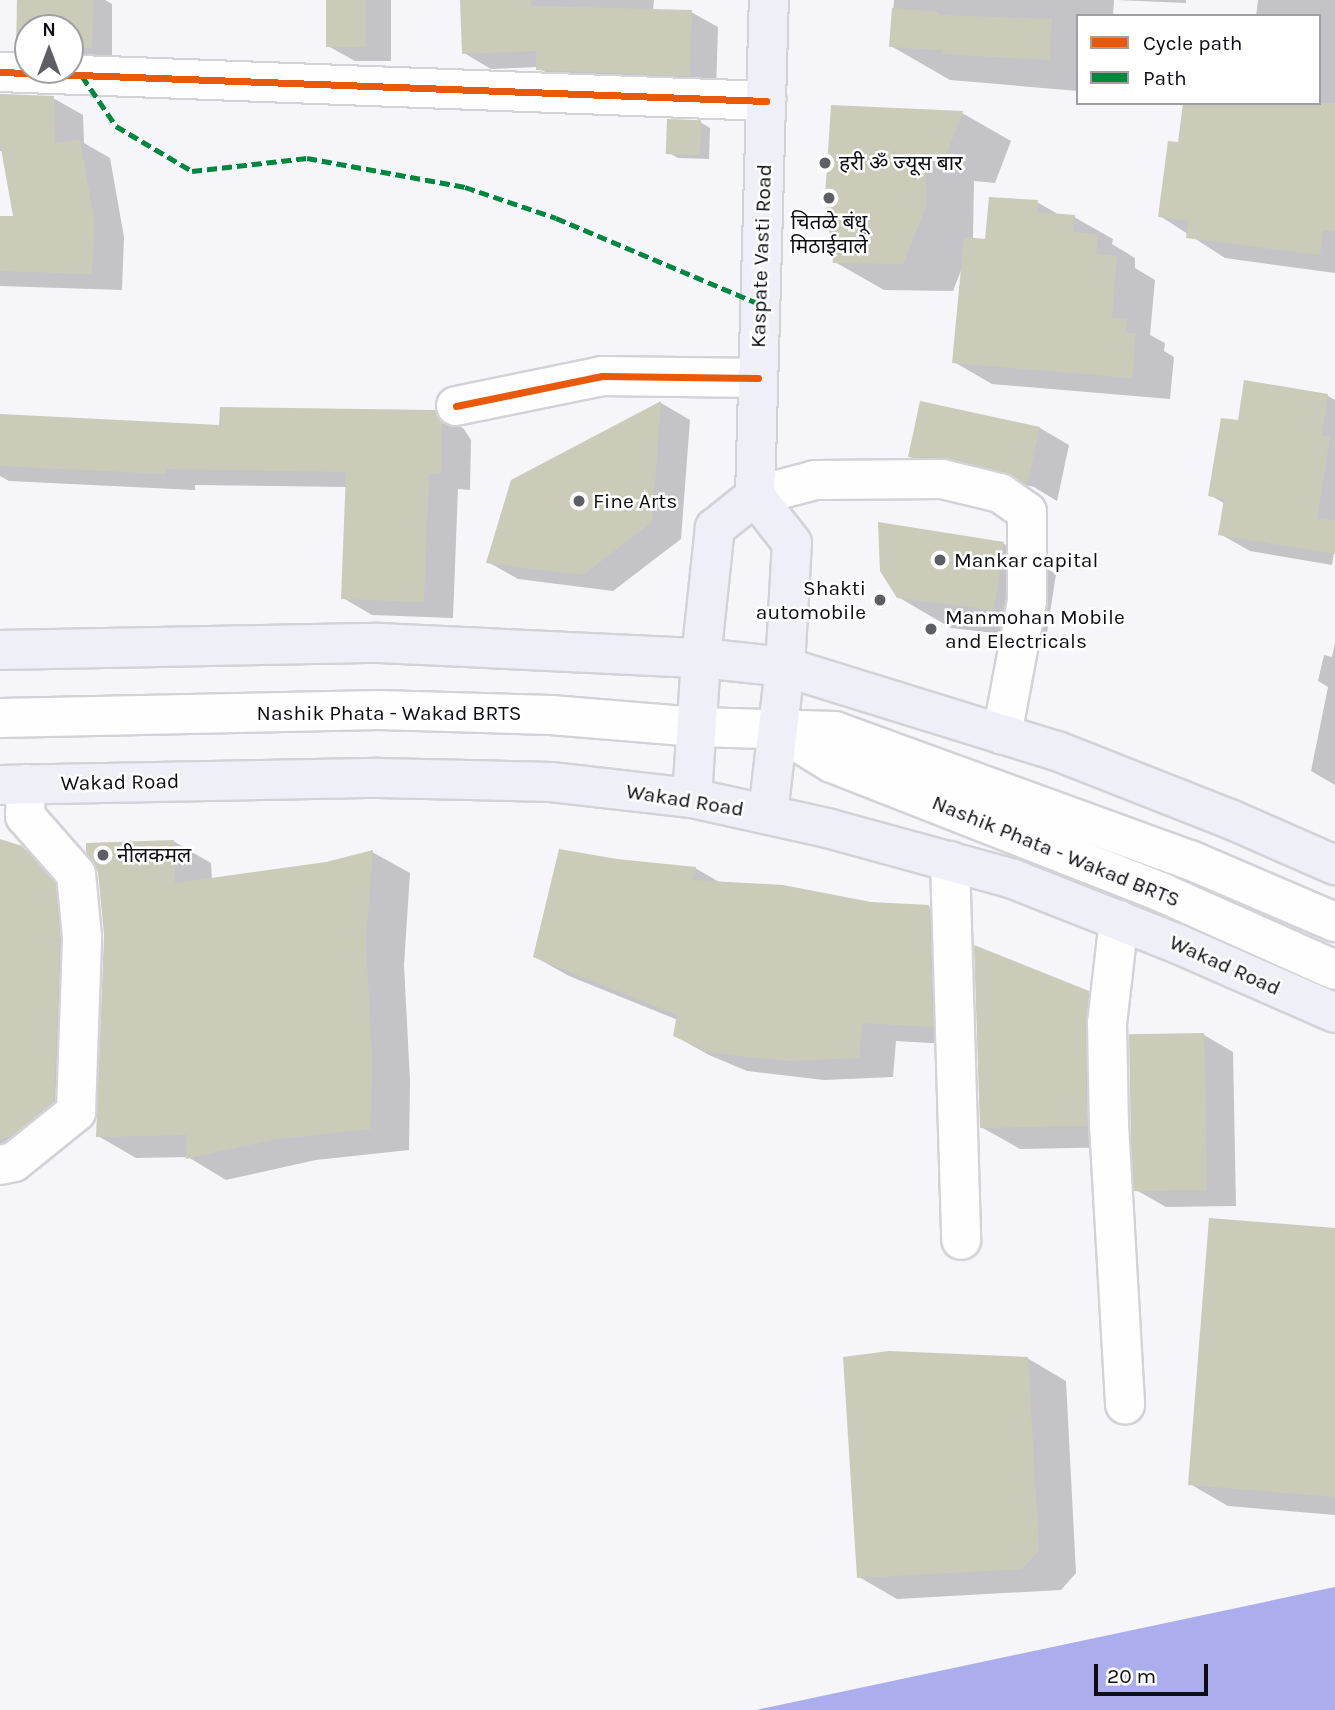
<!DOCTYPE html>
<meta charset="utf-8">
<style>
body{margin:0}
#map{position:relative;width:1335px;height:1710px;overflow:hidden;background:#f5f5fa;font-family:Karla,"Noto Sans Devanagari",sans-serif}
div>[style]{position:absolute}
.water>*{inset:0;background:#acaded}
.shadow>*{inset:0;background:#0003}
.building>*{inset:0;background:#cbcbb9;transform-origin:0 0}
.roads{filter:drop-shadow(2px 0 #d2d2d7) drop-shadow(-2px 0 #d2d2d7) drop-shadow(0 2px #d2d2d7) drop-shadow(0 -2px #d2d2d7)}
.minor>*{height:38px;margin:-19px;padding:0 19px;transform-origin:19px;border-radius:19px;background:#fefefe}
.major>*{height:38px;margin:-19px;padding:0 19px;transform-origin:19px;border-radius:19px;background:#efeff7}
.quiet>*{height:5px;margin-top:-2.5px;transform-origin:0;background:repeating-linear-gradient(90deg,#00873e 0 10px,transparent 0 15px)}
.cycleway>*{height:7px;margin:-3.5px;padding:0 3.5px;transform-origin:3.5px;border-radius:3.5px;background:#e8590c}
.dots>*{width:19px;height:19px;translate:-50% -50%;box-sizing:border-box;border:4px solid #fff;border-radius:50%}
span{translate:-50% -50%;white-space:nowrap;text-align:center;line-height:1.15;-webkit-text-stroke:5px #fff;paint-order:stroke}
.poi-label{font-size:21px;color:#0d0e13}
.left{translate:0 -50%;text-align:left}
.right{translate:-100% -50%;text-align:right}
.street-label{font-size:21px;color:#0d0e13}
.legend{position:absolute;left:1076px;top:14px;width:245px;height:91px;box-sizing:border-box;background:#fff;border:2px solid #9e9fa1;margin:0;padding:9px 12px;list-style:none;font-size:21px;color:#0d0e13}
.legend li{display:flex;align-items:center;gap:14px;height:35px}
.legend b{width:35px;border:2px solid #9e9fa1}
.north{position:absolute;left:14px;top:14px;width:70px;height:70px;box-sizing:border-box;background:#fff;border:2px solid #9e9fa1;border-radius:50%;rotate:0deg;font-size:19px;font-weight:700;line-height:28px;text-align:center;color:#0d0e13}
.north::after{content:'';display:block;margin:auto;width:24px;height:32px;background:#5e5f64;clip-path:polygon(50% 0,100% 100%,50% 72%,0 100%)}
.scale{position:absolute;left:1094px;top:1664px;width:114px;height:32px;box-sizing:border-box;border:4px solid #0d0e13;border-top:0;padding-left:9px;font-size:21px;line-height:24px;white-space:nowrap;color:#0d0e13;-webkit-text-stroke:5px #fff;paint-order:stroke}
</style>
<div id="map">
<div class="water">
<i style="clip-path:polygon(1335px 1587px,1335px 1710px,756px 1710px)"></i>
</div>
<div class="shadow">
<i style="clip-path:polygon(19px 0,105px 0,112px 4px,112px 58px,70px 62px,70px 28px,28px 28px,28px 55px,18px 50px)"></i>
<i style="clip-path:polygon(328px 0,391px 0,391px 61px,355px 61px,328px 46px)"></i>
<i style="clip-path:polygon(462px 0,654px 0,653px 11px,691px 12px,718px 27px,716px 91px,564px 85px,538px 67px,491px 69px,464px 53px)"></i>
<i style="clip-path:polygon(894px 0,1114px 0,1113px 16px,1078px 16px,1078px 91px,950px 80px,891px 46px)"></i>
<i style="clip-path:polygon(1116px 0,1186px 0,1186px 3px)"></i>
<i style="clip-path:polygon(1258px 0,1335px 0,1335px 273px,1225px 258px,1160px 216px,1179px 144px,1319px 103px,1319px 16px,1256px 16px)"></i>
<i style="clip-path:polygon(0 94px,53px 98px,83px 115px,84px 143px,110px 158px,124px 237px,122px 290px,0 286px,0 218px,15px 218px,3px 151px,0 151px)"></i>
<i style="clip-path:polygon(832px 107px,962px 113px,1011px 141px,995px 183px,974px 181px,973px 239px,987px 240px,1037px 202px,1061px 216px,1074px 217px,1113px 239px,1112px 244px,1135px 258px,1135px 268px,1155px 280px,1150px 335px,1165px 343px,1164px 351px,1174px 357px,1170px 399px,992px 384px,954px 362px,962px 268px,953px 291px,884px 290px,835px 262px)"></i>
<i style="clip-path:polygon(700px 122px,710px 128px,709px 159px,678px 158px,669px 153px)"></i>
<i style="clip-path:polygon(1246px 382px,1328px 396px,1335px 400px,1335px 546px,1332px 565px,1250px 551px,1220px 534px,1225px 504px,1210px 495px,1239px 422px)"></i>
<i style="clip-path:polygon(661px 403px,690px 420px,681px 539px,613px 591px,518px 579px,488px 562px)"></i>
<i style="clip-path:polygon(921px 403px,1040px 428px,1069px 445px,1057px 501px,1034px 487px,978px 474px,939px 473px,910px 457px)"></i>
<i style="clip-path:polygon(434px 412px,464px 429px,471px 440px,470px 490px,458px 489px,453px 618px,372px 615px,343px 598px,347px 487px,195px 485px,195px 490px,9px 481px,0 476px,0 416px,221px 427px)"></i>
<i style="clip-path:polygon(880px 524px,1004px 544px,1056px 574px,1046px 639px,951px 628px,898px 597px)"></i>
<i style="clip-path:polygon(1335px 643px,1335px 785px,1311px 771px,1328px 687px,1318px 681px,1324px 655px,1332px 657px)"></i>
<i style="clip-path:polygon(0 841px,22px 848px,59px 869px,91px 906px,51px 1154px,0 1156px)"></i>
<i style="clip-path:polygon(173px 841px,211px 863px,212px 880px,326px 864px,372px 852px,410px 873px,404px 965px,410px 1081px,409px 1150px,316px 1160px,226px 1180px,188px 1157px,136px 1158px,98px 1136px)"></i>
<i style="clip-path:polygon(617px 861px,695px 868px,721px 883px,871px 904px,929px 907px,963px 927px,966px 1045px,896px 1041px,893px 1077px,824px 1080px,747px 1071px,709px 1055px,675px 1036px,678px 1020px,569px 976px,535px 957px)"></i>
<i style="clip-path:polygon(1088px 993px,1126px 1015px,1125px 1147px,1020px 1149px,981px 1127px)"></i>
<i style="clip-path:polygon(1204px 1035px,1233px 1052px,1236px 1206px,1166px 1207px,1136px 1190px)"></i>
<i style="clip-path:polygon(1335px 1230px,1335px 1515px,1228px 1506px,1190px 1484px)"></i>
<i style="clip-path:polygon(1027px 1358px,1066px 1381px,1076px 1573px,1061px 1590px,897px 1599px,859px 1577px)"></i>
</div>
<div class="building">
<i style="clip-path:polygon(17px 0,93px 0,92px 48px,70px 48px,70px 28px,28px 28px,28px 51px,16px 51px)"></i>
<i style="left:326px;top:0;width:39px;height:47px"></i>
<i style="clip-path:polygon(460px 0,531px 0,531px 6px,692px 10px,690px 76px,536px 70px,536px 51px,462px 54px)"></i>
<i style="clip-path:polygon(892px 8px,939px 12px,939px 15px,1052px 19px,1050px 60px,943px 54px,943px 50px,889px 47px)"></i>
<i style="clip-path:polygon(0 94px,54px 96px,55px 143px,80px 139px,94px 219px,92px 274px,0 271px,0 216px,13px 216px,0 143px)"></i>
<i style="clip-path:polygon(1183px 103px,1335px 103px,1335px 232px,1323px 230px,1320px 255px,1186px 238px,1188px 221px,1158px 217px,1168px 141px,1178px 142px)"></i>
<i style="clip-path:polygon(831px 105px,963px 111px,946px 155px,925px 154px,927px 204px,903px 264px,833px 263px,825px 197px)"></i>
<i style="left:667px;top:119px;width:34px;height:35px;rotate:2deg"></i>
<i style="clip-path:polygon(989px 197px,1038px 200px,1037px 212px,1075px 215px,1073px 232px,1098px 234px,1096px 254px,1117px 256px,1112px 318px,1127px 319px,1126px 333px,1136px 333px,1132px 378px,952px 363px,964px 237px,985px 239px)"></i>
<i style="clip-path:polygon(1244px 380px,1328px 394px,1322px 435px,1330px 437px,1317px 519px,1335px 520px,1335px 554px,1218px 535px,1224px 499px,1208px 496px,1221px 418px,1238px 420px)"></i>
<i style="clip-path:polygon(661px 401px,652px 522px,583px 575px,486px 563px,511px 480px)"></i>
<i style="clip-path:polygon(920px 401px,1040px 427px,1027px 486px,1006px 472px,947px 458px,908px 457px)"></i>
<i style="clip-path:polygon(220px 407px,435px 410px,442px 422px,441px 474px,429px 473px,424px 602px,341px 599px,346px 472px,166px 469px,166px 474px,0 466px,0 414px,219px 425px)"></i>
<i style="clip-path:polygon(878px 522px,1004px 542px,994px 610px,897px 598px,880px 571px)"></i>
<i style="clip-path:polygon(0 839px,22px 846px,55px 883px,60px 938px,54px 1101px,13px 1135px,0 1140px)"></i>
<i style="clip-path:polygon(174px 840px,175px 883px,326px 862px,373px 850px,366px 942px,372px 1058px,371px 1129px,277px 1139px,186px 1159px,187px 1135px,96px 1137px,104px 935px,98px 872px,86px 852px,86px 843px)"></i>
<i style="clip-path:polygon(559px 849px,617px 859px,696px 867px,693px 880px,783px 885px,871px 902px,929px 905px,933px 1027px,862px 1023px,859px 1058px,789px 1061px,711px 1053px,673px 1036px,677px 1015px,533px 957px)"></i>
<i style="clip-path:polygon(974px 945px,1089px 991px,1085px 1023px,1087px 1126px,980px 1128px)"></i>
<i style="left:1204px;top:1033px;width:157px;height:75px;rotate:89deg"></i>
<i style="clip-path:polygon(1209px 1218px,1335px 1228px,1335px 1497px,1188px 1485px)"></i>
<i style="clip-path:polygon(889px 1351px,1028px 1357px,1039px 1551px,1022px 1569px,857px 1578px,843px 1357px)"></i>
</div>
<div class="roads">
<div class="minor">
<i style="left:0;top:72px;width:767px;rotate:2.17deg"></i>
<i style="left:456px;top:406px;width:149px;rotate:-11.6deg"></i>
<i style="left:602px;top:376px;width:156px;rotate:0.7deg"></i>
<i style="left:755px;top:496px;width:62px;rotate:-14.9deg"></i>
<i style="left:815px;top:480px;width:127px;rotate:-0.5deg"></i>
<i style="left:942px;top:479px;width:60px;rotate:13.6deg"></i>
<i style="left:1000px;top:493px;width:33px;rotate:35deg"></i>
<i style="left:1027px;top:512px;width:89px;rotate:90deg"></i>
<i style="left:1027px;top:601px;width:136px;rotate:100.6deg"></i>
<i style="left:0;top:718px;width:379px;rotate:-1.2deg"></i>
<i style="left:379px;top:710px;width:172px;rotate:1.7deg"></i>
<i style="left:551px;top:715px;width:146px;rotate:4.7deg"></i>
<i style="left:697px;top:727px;width:138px;rotate:1.7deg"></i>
<i style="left:835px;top:731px;width:378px;rotate:20deg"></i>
<i style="left:1190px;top:860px;width:158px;rotate:23.2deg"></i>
<i style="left:780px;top:731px;width:61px;rotate:31.6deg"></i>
<i style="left:832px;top:763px;width:356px;rotate:21.4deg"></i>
<i style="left:1163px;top:893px;width:188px;rotate:24.1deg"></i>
<i style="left:950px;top:861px;width:379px;rotate:88.3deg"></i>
<i style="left:1119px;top:920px;width:104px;rotate:96.6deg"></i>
<i style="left:1107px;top:1023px;width:102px;rotate:88.9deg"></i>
<i style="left:1109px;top:1125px;width:280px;rotate:86.7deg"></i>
<i style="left:0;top:1165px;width:14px;rotate:-12deg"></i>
<i style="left:14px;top:1162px;width:80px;rotate:-38.9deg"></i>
<i style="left:76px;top:1112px;width:175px;rotate:-88deg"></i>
<i style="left:82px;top:937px;width:63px;rotate:-95.4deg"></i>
<i style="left:76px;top:874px;width:77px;rotate:-131.3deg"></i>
<i style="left:25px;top:816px;width:32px;rotate:-88deg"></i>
</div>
<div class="major">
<i style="left:0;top:650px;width:379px;rotate:-1.1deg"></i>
<i style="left:379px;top:643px;width:322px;rotate:2.7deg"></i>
<i style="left:701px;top:658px;width:84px;rotate:6.1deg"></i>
<i style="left:785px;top:667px;width:285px;rotate:17.2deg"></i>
<i style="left:1057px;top:751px;width:186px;rotate:21.5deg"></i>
<i style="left:1230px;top:819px;width:115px;rotate:23.7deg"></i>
<i style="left:0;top:785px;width:379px;rotate:-1.1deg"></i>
<i style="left:379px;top:778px;width:172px;rotate:1.3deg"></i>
<i style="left:551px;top:782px;width:142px;rotate:6.5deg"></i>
<i style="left:692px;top:798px;width:138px;rotate:12.5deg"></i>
<i style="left:827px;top:828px;width:193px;rotate:15.3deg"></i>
<i style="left:1013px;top:879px;width:177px;rotate:21.5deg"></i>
<i style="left:1178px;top:944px;width:171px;rotate:23.7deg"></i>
<i style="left:692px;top:798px;width:140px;rotate:-86.3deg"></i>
<i style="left:701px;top:658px;width:131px;rotate:-83.9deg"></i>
<i style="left:715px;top:528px;width:51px;rotate:-38.7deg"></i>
<i style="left:768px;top:814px;width:148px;rotate:-83.4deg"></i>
<i style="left:785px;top:667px;width:124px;rotate:-86.8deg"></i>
<i style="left:792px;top:543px;width:60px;rotate:-128.2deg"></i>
<i style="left:755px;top:496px;width:496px;rotate:-88.4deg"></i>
</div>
</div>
<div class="quiet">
<i style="left:82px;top:76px;width:60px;rotate:55.8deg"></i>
<i style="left:116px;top:126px;width:88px;rotate:30.6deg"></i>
<i style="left:192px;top:171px;width:116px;rotate:-6.4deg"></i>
<i style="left:307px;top:158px;width:161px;rotate:10.4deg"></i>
<i style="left:465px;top:187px;width:96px;rotate:18.8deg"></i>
<i style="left:556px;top:218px;width:221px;rotate:22.9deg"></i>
</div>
<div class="cycleway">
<i style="left:0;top:72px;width:767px;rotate:2.17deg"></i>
<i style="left:456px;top:406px;width:149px;rotate:-11.6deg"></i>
<i style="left:602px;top:376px;width:156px;rotate:0.7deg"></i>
</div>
<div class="dots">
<i style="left:825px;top:163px;background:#5e5f64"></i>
<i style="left:829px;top:198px;background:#5e5f64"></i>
<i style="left:579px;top:501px;background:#5e5f64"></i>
<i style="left:940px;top:560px;background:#5e5f64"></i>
<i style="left:880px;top:600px;background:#5e5f64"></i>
<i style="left:931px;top:629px;background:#5e5f64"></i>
<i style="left:103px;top:855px;background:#5e5f64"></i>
</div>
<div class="poi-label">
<span class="left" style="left:839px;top:163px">हरी ॐ ज्यूस बार</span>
<span style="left:829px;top:234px">चितळे बंधू<br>मिठाईवाले</span>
<span class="left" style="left:593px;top:501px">Fine Arts</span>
<span class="left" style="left:954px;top:560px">Mankar capital</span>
<span class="right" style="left:866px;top:600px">Shakti<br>automobile</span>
<span class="left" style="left:945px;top:629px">Manmohan Mobile<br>and Electricals</span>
<span class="left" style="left:117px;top:855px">नीलकमल</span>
</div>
<div class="street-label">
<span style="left:761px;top:256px;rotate:-88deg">Kaspate Vasti Road</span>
<span style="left:389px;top:713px">Nashik Phata - Wakad BRTS</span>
<span style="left:120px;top:782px;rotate:-1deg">Wakad Road</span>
<span style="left:685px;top:800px;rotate:9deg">Wakad Road</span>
<span style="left:1056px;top:851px;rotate:22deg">Nashik Phata - Wakad BRTS</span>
<span style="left:1225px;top:965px;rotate:24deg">Wakad Road</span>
</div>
<ul class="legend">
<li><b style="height:9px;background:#e8590c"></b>Cycle path</li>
<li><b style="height:9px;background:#00873e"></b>Path</li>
</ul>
<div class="north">N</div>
<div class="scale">20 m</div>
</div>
